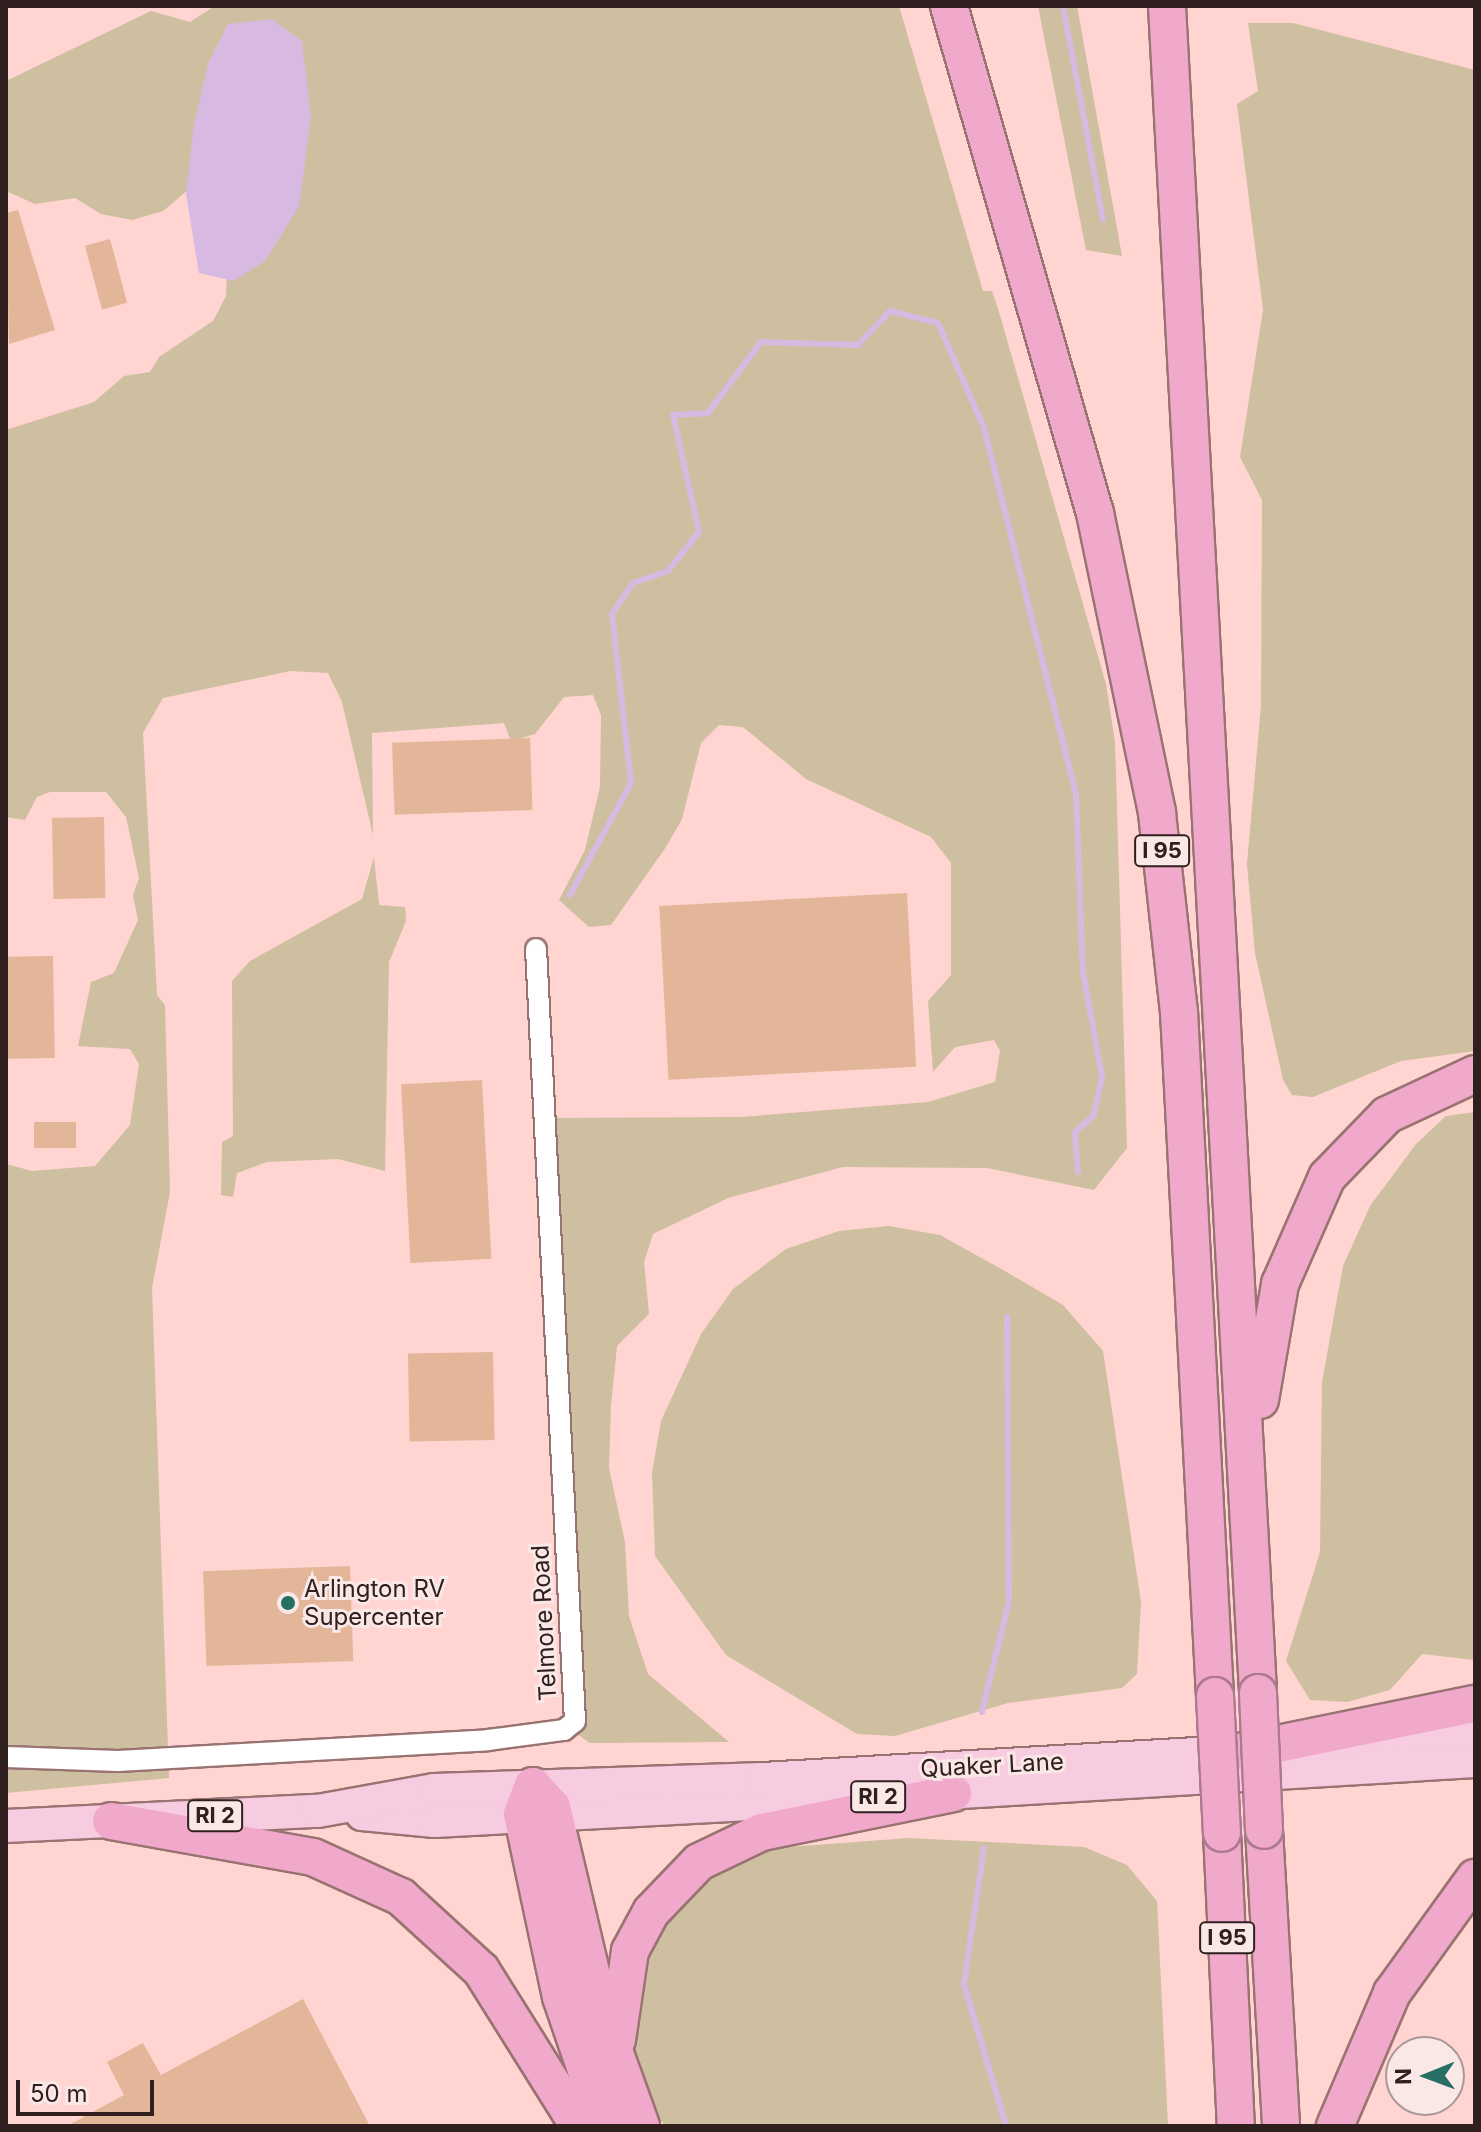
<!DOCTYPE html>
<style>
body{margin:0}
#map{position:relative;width:1481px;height:2132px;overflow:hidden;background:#ffd4d1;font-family:Inter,sans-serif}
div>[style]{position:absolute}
.green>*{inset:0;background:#cdbf9f}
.water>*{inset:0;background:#d8b9e2}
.stream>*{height:6px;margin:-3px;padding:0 3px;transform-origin:3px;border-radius:3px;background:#d8b9e2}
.building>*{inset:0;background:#e3b699;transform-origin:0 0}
.roads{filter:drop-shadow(2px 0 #997371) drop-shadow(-2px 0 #997371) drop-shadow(0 2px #997371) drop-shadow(0 -2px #997371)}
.minor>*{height:20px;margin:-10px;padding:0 10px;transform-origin:10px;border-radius:10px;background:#fff}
.primary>*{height:32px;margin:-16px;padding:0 16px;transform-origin:16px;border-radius:16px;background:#f7cbe0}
.motorway>*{height:36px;margin:-18px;padding:0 18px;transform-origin:18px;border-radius:18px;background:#f1a9cb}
.bridges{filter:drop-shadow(2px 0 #ad798f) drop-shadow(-2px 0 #ad798f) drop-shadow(0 2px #ad798f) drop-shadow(0 -2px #ad798f)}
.motorway-bridge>*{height:36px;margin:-18px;padding:0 18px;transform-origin:18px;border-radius:18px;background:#f1a9cb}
.dots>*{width:22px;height:22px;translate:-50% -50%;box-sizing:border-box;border:4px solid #fae8e7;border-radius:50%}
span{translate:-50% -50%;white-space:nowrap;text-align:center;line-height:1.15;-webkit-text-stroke:6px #fae8e7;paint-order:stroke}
.shield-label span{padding:2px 6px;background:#fae8e7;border:2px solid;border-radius:6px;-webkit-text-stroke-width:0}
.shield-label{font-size:22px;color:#2f201f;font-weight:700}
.poi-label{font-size:24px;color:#2f201f}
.left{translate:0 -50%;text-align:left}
.street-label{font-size:24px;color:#2f201f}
.frame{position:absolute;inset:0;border:8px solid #2f201f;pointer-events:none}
.north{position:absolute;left:1385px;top:2036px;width:80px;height:80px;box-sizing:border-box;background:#fae8e7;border:2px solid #a99897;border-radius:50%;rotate:269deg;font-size:22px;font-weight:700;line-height:32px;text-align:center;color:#2f201f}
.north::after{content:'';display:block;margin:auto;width:28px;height:36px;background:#276e64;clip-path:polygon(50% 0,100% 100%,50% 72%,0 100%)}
.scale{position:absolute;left:16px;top:2080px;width:138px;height:36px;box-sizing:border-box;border:4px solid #2f201f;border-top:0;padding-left:10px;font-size:24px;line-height:28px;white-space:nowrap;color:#2f201f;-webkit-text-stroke:6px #fae8e7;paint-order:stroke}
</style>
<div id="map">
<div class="green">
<i style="clip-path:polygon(215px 6px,899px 6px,983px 291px,992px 291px,999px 312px,1106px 684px,1115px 742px,1127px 1148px,1094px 1190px,987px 1168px,843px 1167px,728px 1198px,653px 1234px,644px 1262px,649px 1314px,617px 1346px,611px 1405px,609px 1468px,625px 1542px,629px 1616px,648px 1674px,729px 1742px,590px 1743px,574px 1732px,546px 1118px,741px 1117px,928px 1102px,995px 1082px,1000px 1051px,994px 1040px,955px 1047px,933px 1072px,928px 1001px,951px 975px,951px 863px,931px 837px,806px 779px,743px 727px,719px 725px,701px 743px,682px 819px,666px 847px,611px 925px,589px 927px,559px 900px,585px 850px,600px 787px,601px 715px,593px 695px,564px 697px,535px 734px,511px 741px,504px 723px,372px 733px,373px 835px,342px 702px,328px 673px,290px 671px,163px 698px,143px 733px,157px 995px,165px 1005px,170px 1192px,152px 1288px,169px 1778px,6px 1793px,6px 1164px,32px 1171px,95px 1166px,130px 1125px,139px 1064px,130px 1049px,78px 1046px,91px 982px,114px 973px,138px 920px,133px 895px,139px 878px,126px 817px,106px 792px,50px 792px,37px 797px,25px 820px,6px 817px,6px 430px,94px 402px,124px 376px,150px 372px,159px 357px,213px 321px,226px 296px,236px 37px,214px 50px,215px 103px,188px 190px,163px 211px,132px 220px,101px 214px,75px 198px,35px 204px,6px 191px,6px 81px,151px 11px,190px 22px)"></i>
<i style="clip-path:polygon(1038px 6px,1077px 6px,1122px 256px,1086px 250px)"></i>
<i style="clip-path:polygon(1248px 23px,1293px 23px,1475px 70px,1475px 1051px,1401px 1061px,1313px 1097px,1292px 1095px,1283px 1080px,1255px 953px,1247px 864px,1261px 706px,1262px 500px,1240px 457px,1263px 310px,1237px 104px,1258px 91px)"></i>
<i style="clip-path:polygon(374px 857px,379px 905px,405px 907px,406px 921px,389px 962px,385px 1171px,338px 1159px,267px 1162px,237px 1173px,233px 1197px,221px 1195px,222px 1142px,233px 1136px,232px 981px,250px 961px,362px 899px)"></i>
<i style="clip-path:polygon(1475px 1112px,1475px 1660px,1422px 1654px,1390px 1690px,1347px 1702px,1310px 1700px,1286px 1661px,1320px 1552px,1322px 1382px,1343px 1266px,1370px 1206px,1416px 1144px,1446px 1116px)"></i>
<i style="clip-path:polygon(889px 1226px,940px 1235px,1003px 1270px,1063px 1305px,1103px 1351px,1141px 1602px,1137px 1674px,1122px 1688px,1008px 1703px,895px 1736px,857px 1734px,726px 1655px,655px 1556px,652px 1473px,661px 1421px,701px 1334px,733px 1289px,786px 1249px,839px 1231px)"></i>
<i style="clip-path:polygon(909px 1838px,1084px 1847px,1127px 1865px,1157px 1901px,1168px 2126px,666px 2126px,635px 2095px,630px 2077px,637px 1944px,710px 1861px,775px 1848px)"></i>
</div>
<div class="water">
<i style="clip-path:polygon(272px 19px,302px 41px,311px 116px,299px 207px,265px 261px,234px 281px,199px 273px,186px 194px,194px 124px,208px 64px,228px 24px)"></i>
</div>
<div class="stream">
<i style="left:1063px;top:6px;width:217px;rotate:79.4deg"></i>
<i style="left:570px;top:895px;width:128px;rotate:-61.4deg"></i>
<i style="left:631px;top:783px;width:170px;rotate:-96.4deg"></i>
<i style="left:612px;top:614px;width:37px;rotate:-56deg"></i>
<i style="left:633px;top:583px;width:37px;rotate:-19deg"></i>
<i style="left:668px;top:571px;width:50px;rotate:-51.5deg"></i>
<i style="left:699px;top:532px;width:120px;rotate:-102.5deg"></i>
<i style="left:673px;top:415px;width:35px;rotate:-3deg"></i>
<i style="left:708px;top:413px;width:89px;rotate:-53.3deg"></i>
<i style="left:761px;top:342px;width:97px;rotate:1.8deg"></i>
<i style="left:858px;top:345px;width:47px;rotate:-46.7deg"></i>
<i style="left:890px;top:311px;width:49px;rotate:14deg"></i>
<i style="left:938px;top:323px;width:115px;rotate:66.3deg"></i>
<i style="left:984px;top:428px;width:376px;rotate:75.9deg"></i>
<i style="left:1076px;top:793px;width:179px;rotate:87.8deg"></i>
<i style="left:1083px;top:972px;width:107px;rotate:79.7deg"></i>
<i style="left:1102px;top:1077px;width:39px;rotate:102deg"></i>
<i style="left:1094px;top:1115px;width:25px;rotate:138deg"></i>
<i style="left:1075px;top:1132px;width:40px;rotate:85.7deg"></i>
<i style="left:982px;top:1712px;width:114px;rotate:-76.3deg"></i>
<i style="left:1009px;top:1601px;width:284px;rotate:-90.4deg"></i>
<i style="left:984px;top:1848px;width:137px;rotate:98.4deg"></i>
<i style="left:964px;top:1984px;width:148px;rotate:73.5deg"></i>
</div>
<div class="building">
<i style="clip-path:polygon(18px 210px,55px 330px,9px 344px,6px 213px)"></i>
<i style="left:110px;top:239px;width:66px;height:26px;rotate:75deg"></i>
<i style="left:530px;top:738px;width:72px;height:138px;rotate:88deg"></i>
<i style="left:104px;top:817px;width:81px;height:52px;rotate:89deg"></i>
<i style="left:907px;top:893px;width:174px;height:248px;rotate:87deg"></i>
<i style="left:53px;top:956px;width:102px;height:47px;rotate:89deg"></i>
<i style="left:482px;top:1080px;width:179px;height:81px;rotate:87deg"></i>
<i style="left:76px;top:1122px;width:26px;height:42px;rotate:90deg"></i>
<i style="left:493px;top:1352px;width:88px;height:85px;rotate:89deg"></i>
<i style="left:350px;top:1566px;width:95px;height:147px;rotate:88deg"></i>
<i style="clip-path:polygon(303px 1999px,370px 2126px,67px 2126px,124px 2095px,107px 2062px,143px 2043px,161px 2075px)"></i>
</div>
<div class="roads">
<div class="minor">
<i style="left:6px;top:1757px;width:112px;rotate:2deg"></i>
<i style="left:118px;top:1761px;width:371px;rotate:-3.2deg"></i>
<i style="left:488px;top:1740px;width:77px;rotate:-7.5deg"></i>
<i style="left:564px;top:1730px;width:14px;rotate:-39deg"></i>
<i style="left:575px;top:1721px;width:773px;rotate:-92.89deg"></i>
</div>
<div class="primary">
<i style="left:1327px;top:1746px;width:148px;rotate:-4.3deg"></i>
<i style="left:928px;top:1794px;width:548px;rotate:-3.45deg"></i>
<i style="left:362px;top:1814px;width:73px;rotate:5.5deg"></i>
<i style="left:435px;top:1821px;width:440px;rotate:-3.1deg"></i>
<i style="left:6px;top:1826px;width:312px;rotate:-2.8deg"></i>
<i style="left:318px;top:1811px;width:118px;rotate:-10.3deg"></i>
<i style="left:434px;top:1790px;width:329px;rotate:-1.9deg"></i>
<i style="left:763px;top:1779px;width:482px;rotate:-3.3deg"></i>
</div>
<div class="motorway">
<i style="left:949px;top:6px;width:528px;rotate:73.94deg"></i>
<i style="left:1095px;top:513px;width:306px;rotate:78.3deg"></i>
<i style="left:1157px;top:813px;width:200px;rotate:83.7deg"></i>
<i style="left:1179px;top:1012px;width:685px;rotate:86.99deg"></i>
<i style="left:1167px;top:6px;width:1689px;rotate:86.91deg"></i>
<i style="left:1260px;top:1400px;width:118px;rotate:-80.2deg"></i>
<i style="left:1280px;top:1284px;width:117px;rotate:-66.3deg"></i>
<i style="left:1327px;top:1177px;width:86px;rotate:-45.9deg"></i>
<i style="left:1387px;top:1115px;width:97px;rotate:-25deg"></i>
<i style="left:1243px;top:1751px;width:237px;rotate:-11.5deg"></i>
<i style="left:111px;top:1821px;width:205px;rotate:10.1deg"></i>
<i style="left:313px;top:1857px;width:97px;rotate:24.4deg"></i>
<i style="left:401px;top:1897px;width:108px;rotate:42.4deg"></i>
<i style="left:481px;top:1970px;width:184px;rotate:57.9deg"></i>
<i style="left:1264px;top:1830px;width:296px;rotate:86.7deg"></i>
<i style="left:1222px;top:1833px;width:293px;rotate:87.3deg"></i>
<i style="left:617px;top:2040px;width:90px;rotate:-81.7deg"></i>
<i style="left:630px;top:1951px;width:44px;rotate:-61.7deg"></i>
<i style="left:651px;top:1912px;width:69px;rotate:-46.2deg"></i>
<i style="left:699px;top:1862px;width:70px;rotate:-25.5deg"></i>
<i style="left:762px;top:1832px;width:195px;rotate:-11.5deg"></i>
<i style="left:605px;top:2126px;width:136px;rotate:-108.8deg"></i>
<i style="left:561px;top:1997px;width:187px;rotate:-102deg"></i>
<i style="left:522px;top:1814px;width:30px;rotate:-69deg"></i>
<i style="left:533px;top:1786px;width:28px;rotate:48deg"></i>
<i style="left:552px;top:1807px;width:213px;rotate:76.7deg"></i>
<i style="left:601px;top:2014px;width:119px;rotate:70.3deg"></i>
<i style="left:1335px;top:2126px;width:145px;rotate:-66.8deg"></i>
<i style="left:1392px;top:1993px;width:142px;rotate:-54.2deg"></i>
</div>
</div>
<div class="bridges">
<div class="motorway-bridge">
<i style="left:1258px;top:1693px;width:137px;rotate:87.5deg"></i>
<i style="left:1215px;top:1696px;width:137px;rotate:87.1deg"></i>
</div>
</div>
<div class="dots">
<i style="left:288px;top:1603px;background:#276e64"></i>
</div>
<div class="shield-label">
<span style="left:1162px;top:851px">I 95</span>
<span style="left:878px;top:1797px">RI 2</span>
<span style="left:215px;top:1816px">RI 2</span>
<span style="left:1227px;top:1938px">I 95</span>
</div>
<div class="poi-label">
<span class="left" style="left:304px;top:1603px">Arlington RV<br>Supercenter</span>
</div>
<div class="street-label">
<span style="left:544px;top:1623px;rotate:-93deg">Telmore Road</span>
<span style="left:992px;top:1765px;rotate:-3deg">Quaker Lane</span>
</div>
<div class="frame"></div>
<div class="north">N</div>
<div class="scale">50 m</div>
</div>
